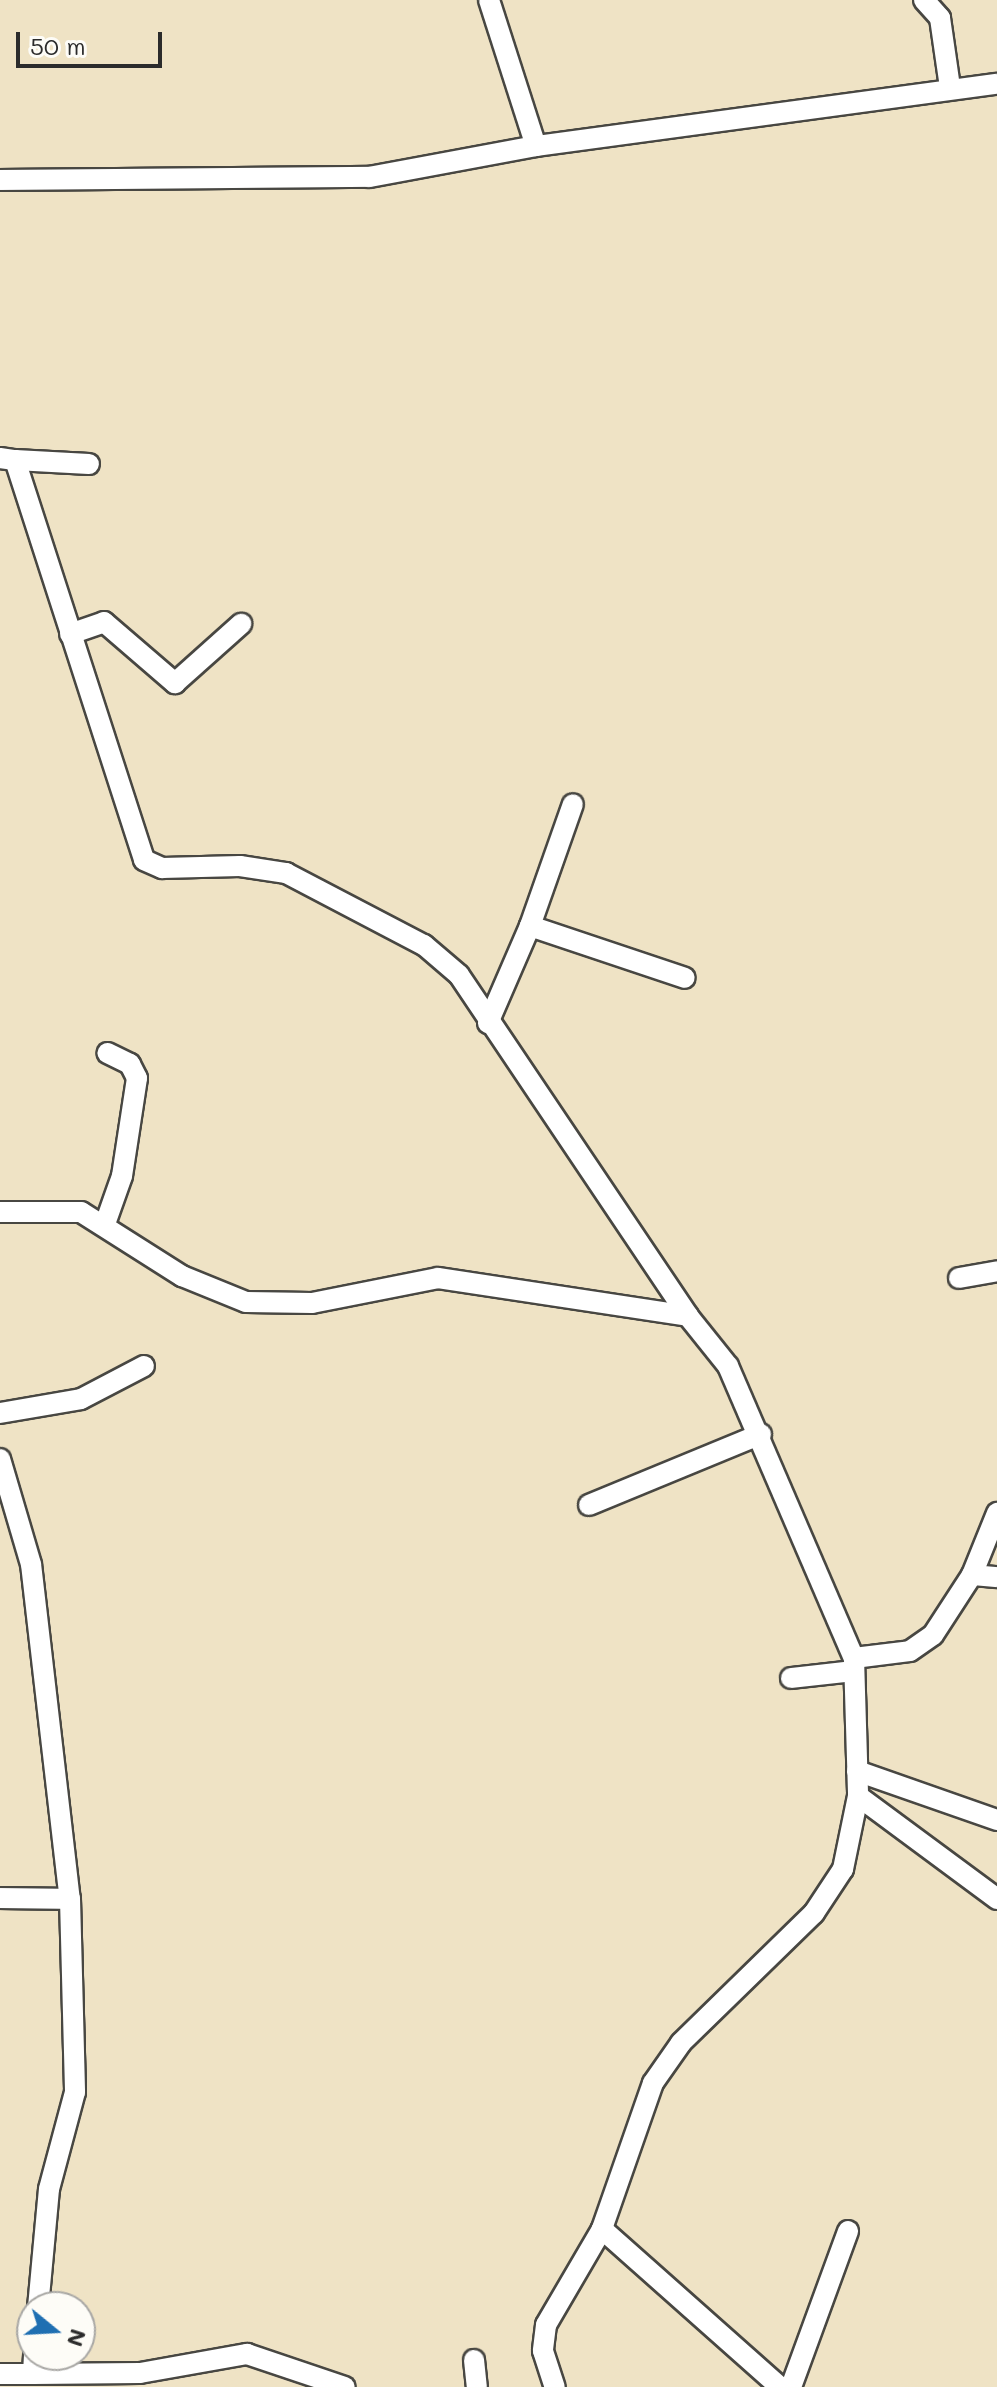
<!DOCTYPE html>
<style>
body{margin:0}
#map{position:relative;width:997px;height:2387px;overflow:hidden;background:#efe3c5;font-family:Mali,sans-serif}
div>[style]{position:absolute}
.roads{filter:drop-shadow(2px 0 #484742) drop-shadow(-2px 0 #484742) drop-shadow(0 2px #484742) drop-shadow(0 -2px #484742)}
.minor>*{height:20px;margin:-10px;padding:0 10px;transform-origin:10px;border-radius:10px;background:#fff}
span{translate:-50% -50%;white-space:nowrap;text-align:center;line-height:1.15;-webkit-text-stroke:6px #fdfcf7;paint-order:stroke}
.north{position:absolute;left:16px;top:2291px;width:80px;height:80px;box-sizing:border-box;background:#fdfcf7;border:2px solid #a9a8a5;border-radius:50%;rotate:108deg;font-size:22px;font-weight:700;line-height:32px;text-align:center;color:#2b2b2b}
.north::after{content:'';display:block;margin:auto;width:28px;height:36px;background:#1f6fb2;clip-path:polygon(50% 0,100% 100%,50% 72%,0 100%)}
.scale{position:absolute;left:16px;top:32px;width:146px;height:36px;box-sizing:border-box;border:4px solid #2b2b2b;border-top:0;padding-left:10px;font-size:24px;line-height:28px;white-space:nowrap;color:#2b2b2b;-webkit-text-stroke:6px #fdfcf7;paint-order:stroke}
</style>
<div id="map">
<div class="roads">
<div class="minor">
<i style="left:489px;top:0;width:153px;rotate:72.2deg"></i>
<i style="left:924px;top:0;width:24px;rotate:48deg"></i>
<i style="left:940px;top:18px;width:70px;rotate:81.8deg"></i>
<i style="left:0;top:180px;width:369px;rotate:-0.5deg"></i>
<i style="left:369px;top:177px;width:170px;rotate:-10.5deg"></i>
<i style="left:536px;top:146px;width:465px;rotate:-7.7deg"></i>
<i style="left:0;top:458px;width:15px;rotate:8deg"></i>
<i style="left:15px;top:460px;width:420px;rotate:72.1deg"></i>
<i style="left:144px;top:860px;width:20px;rotate:24deg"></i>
<i style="left:162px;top:868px;width:78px;rotate:-1.5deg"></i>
<i style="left:240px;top:866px;width:47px;rotate:8.7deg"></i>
<i style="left:286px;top:873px;width:156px;rotate:27.6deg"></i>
<i style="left:424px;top:945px;width:46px;rotate:40.6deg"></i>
<i style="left:459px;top:975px;width:411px;rotate:56.1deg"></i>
<i style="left:688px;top:1316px;width:64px;rotate:51.3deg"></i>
<i style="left:728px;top:1366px;width:318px;rotate:66.7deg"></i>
<i style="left:854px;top:1658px;width:138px;rotate:88.3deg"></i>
<i style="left:858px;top:1796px;width:75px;rotate:101.6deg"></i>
<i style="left:843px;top:1869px;width:53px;rotate:123.4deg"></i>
<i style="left:814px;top:1913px;width:186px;rotate:135.7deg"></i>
<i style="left:681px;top:2043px;width:49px;rotate:125deg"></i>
<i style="left:653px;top:2083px;width:155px;rotate:109.3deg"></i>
<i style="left:602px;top:2229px;width:111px;rotate:120.3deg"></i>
<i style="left:546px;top:2325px;width:26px;rotate:97deg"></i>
<i style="left:543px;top:2351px;width:38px;rotate:72deg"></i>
<i style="left:15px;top:460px;width:74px;rotate:3.1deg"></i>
<i style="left:70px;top:634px;width:36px;rotate:-19deg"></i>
<i style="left:104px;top:622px;width:94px;rotate:40.7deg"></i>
<i style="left:175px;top:683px;width:89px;rotate:-41.8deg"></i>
<i style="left:530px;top:926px;width:163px;rotate:18.5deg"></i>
<i style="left:488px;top:1023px;width:106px;rotate:-66.6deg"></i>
<i style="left:530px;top:926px;width:129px;rotate:-70.6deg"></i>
<i style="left:0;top:1212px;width:81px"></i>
<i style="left:81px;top:1212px;width:120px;rotate:32.4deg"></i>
<i style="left:182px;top:1276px;width:69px;rotate:22.1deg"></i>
<i style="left:246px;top:1302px;width:66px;rotate:0.9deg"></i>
<i style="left:312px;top:1303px;width:128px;rotate:-11.2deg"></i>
<i style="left:438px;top:1278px;width:253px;rotate:8.6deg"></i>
<i style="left:105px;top:1224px;width:51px;rotate:-70.5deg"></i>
<i style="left:122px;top:1176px;width:99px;rotate:-81.3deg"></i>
<i style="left:137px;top:1078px;width:16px;rotate:-117deg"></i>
<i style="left:130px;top:1064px;width:25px;rotate:-154deg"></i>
<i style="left:959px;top:1278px;width:39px;rotate:-10deg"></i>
<i style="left:0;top:1413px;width:82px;rotate:-9.8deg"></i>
<i style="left:81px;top:1399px;width:71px;rotate:-27.6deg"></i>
<i style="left:0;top:1459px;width:109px;rotate:73.6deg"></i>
<i style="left:31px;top:1564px;width:337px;rotate:83.4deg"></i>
<i style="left:70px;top:1899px;width:193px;rotate:88.5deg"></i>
<i style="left:75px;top:2092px;width:100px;rotate:105deg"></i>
<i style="left:49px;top:2189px;width:119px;rotate:95.3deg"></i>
<i style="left:589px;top:1505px;width:186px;rotate:-22.4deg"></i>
<i style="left:972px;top:1575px;width:25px;rotate:5deg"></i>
<i style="left:854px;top:1658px;width:56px;rotate:-7.1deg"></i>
<i style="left:910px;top:1651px;width:28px;rotate:-35deg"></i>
<i style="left:933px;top:1635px;width:72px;rotate:-57deg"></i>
<i style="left:972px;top:1575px;width:67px;rotate:-68deg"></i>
<i style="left:791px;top:1678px;width:62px;rotate:-6.4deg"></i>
<i style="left:857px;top:1771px;width:148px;rotate:19.3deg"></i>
<i style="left:858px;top:1796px;width:173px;rotate:36.5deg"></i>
<i style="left:0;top:1898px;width:70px;rotate:0.8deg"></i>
<i style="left:602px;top:2229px;width:238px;rotate:41.6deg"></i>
<i style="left:474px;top:2360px;width:27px;rotate:84deg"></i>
<i style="left:0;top:2374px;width:33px"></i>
<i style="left:33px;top:2374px;width:19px;rotate:-87deg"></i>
<i style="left:33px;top:2374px;width:107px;rotate:-0.5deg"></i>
<i style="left:140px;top:2373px;width:109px;rotate:-10.1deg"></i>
<i style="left:247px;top:2354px;width:103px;rotate:18.6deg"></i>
<i style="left:791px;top:2387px;width:166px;rotate:-69.9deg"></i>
</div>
</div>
<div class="north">N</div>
<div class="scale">50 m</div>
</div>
